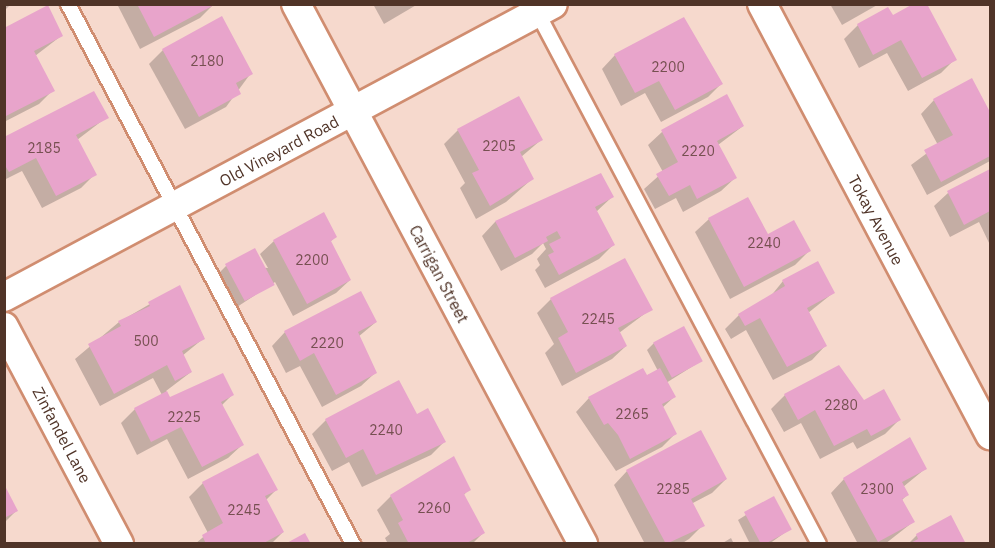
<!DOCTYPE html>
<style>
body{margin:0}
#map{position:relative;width:995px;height:548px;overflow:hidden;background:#f6d9cd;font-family:"IBM Plex Sans",sans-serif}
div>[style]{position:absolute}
.shadow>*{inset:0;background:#0003}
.building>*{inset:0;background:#e8a4cb;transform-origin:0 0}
.roads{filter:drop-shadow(2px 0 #d08d70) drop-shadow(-2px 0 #d08d70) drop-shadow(0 2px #d08d70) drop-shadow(0 -2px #d08d70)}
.service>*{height:14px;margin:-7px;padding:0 7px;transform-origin:7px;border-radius:7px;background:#fff}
.minor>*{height:28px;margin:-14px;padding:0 14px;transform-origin:14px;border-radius:14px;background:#fff}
span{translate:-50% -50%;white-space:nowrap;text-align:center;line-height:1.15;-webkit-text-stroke:5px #fff;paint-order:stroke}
.number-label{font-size:14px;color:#765051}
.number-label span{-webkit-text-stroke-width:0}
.street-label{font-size:16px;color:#503428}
.frame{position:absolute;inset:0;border:6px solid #503428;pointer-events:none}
</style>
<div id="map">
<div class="shadow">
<i style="clip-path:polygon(4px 4px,11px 4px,4px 11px)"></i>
<i style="clip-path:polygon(117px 4px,214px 4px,200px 18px,140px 49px)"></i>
<i style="clip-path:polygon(373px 4px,418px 4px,384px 24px)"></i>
<i style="clip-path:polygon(830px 4px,879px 4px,842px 25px)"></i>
<i style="clip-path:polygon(892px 17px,955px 59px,941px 73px,908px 91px,887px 53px,859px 68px,844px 39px,858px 25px)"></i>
<i style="clip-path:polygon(4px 30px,61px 36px,35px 56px,53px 90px,39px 104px,4px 122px)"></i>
<i style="clip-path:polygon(163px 50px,251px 73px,226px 107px,185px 129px,149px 64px)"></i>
<i style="clip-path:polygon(615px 55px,721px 84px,708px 97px,661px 122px,645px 93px,621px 106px,602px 69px)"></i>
<i style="clip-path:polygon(971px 80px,990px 115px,990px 161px,927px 195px,911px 165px,938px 145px,921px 114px,934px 100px)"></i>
<i style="clip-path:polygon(727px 96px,743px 126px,718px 145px,735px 178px,721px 191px,683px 212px,676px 198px,655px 209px,644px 189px,663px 172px,648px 145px,662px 132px)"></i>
<i style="clip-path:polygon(107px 117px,77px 140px,95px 174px,81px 188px,42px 208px,22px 171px,4px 180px,4px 139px)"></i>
<i style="clip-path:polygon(458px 130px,541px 140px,521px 157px,532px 179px,506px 202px,476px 219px,460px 188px,465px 183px,444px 144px)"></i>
<i style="clip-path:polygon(990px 171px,990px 245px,979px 222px,950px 237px,934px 206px,948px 193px)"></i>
<i style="clip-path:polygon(601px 175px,612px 197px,596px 212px,613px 245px,599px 259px,545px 288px,535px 270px,540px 265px,537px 259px,546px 249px,543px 243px,532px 254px,501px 271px,482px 236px,495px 222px)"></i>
<i style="clip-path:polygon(709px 219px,767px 236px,809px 251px,795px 265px,730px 299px,695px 232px)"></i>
<i style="clip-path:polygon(335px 237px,330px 242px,350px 280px,336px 293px,293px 316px,275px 282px,237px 307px,219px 273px,226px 266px,268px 268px,260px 254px,274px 241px)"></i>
<i style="clip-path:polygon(783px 281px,833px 293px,808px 313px,825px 346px,812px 360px,773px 380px,746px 330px,731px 339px,725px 329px,739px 315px,770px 297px)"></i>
<i style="clip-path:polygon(179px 287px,204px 338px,182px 356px,191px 372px,166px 391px,170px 399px,232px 395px,221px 406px,242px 445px,228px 458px,188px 479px,167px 439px,137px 455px,121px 423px,135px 409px,162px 395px,153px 378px,100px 406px,75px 359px,119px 322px)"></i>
<i style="clip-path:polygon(551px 299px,651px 309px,619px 333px,626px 346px,612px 359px,562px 386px,545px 353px,554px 344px,537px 313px)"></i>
<i style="clip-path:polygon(376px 322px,358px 337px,375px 373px,361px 386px,322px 407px,300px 366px,286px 373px,272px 346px,285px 332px)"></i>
<i style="clip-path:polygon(654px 343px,701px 361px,666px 383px,674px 397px,662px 408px,675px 434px,662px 447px,616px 471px,576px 412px,589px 398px,658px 371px,647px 350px)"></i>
<i style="clip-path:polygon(785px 395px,863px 402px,899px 420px,885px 434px,857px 449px,853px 442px,820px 459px,801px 423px,784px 432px,771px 409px)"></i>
<i style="clip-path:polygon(416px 416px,444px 442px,431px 455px,362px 487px,349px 462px,332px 471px,312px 434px,326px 420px)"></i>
<i style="clip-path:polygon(258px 455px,276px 490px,266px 500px,283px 532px,271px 544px,195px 544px,208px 533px,189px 497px,203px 483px)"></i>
<i style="clip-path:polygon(453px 458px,469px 489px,463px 496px,483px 533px,472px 544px,388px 544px,385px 538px,390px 534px,377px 510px,391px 496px)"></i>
<i style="clip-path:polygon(925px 469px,903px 487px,907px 495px,902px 500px,913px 522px,885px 544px,858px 544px,831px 493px,844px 479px)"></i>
<i style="clip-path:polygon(627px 471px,726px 479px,712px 493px,691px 504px,703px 525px,689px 539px,681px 544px,645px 544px,614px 485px)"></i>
<i style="clip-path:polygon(4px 488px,16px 511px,4px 523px)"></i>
<i style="clip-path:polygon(773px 498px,790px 529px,769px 544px,750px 544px,738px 520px)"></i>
<i style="clip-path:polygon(917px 535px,965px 544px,908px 544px)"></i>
<i style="clip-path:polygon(731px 538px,734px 544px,721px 544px)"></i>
</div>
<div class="building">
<i style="clip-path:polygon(137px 4px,216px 4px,154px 37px)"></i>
<i style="clip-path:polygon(913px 4px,927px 4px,957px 60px,922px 78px,901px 40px,873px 55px,857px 24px,888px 7px,893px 15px)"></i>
<i style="clip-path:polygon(48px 5px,63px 36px,34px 51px,55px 91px,4px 117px,4px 28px)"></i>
<i style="clip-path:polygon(222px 16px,253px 74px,236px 83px,241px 94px,199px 117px,162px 49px)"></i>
<i style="clip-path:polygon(684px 17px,723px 84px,675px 110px,659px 81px,635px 93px,614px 54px)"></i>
<i style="clip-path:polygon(972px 78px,990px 112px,990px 156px,941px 182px,924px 150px,953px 135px,933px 99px)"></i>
<i style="clip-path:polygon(94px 91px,109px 118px,76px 135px,97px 175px,56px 196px,36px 158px,9px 172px,4px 164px,4px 137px)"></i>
<i style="clip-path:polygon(727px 94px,744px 126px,717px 141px,737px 178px,697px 199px,690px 185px,669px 196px,656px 174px,678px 162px,661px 130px)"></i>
<i style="clip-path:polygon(519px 96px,543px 140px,520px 152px,534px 179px,490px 206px,472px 173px,479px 170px,457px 129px)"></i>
<i style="clip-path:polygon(990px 169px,990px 211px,964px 225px,947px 191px)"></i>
<i style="clip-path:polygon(601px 173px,614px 197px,595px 207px,615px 245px,559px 275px,548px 255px,554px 252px,549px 244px,561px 238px,557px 231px,546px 237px,548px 241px,515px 258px,495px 221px)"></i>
<i style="clip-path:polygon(748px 197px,768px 234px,794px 220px,811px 251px,744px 287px,708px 218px)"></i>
<i style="clip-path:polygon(324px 212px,337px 237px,331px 241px,351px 280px,307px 304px,273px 240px)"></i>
<i style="left:255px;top:248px;width:42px;height:34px;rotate:62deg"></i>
<i style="clip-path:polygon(625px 258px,653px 310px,618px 328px,627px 346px,576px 373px,558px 338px,568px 332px,550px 298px)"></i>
<i style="clip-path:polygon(818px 261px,835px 293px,807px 308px,827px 346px,787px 367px,760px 318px,745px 326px,738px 314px,785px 286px,782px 280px)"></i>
<i style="clip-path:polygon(180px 285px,205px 339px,182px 351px,192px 372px,175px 381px,167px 365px,114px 394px,88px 344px,121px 326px,118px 321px,150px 306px,148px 302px)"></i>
<i style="clip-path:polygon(361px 291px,377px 322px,358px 332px,377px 373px,336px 395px,314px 353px,300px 361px,284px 331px)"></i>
<i style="left:684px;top:326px;width:40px;height:35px;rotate:62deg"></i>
<i style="clip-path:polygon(839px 365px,864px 400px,884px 389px,901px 420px,871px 436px,867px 429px,834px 446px,815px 410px,798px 420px,784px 394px)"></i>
<i style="clip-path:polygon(643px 368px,647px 375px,660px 368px,676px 397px,662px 404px,677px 434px,630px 459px,618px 435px,608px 423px,604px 425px,588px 397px)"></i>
<i style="clip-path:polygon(223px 373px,234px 395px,221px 402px,244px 445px,202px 467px,181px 427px,151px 442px,134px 408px,167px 391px,170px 397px)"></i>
<i style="clip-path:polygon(399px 380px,417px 414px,428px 408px,446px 442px,376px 475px,363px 449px,346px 458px,325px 419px)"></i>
<i style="clip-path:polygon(701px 430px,727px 479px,691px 499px,705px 526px,666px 544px,626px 470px)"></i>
<i style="clip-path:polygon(910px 437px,927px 469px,902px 482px,909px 495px,902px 499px,915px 522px,878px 542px,843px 478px)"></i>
<i style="clip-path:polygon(258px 453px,278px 490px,265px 496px,284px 532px,262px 544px,206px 544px,202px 535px,223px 523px,202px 482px)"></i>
<i style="clip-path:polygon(454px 456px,471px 490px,464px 494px,485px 533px,465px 544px,409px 544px,398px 523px,403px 520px,390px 495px)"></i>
<i style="clip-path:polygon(4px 484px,18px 511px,4px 518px)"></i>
<i style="left:774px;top:496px;width:38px;height:34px;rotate:62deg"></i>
<i style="clip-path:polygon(951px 515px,966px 544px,909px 544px,918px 539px,916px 534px)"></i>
<i style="clip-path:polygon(305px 533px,311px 544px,285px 544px)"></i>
</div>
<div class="roads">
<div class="service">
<i style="left:68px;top:4px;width:611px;rotate:62.18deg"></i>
<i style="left:536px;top:10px;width:604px;rotate:62.08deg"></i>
</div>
<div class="minor">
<i style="left:296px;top:4px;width:612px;rotate:62.01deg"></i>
<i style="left:762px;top:4px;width:488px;rotate:62.1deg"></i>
<i style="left:4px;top:297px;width:622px;rotate:-28.09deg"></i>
<i style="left:4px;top:327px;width:246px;rotate:62.1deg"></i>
</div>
</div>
<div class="number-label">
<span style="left:207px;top:61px">2180</span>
<span style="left:668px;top:67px">2200</span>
<span style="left:499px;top:146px">2205</span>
<span style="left:44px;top:148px">2185</span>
<span style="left:698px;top:151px">2220</span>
<span style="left:764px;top:243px">2240</span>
<span style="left:312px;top:260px">2200</span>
<span style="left:598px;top:319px">2245</span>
<span style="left:146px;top:341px">500</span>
<span style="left:327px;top:343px">2220</span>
<span style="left:841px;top:405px">2280</span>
<span style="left:632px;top:414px">2265</span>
<span style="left:184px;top:417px">2225</span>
<span style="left:386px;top:430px">2240</span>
<span style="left:673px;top:489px">2285</span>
<span style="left:877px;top:489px">2300</span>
<span style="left:434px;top:508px">2260</span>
<span style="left:244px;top:510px">2245</span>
</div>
<div class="street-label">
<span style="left:279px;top:151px;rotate:-28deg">Old Vineyard Road</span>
<span style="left:876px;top:220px;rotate:62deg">Tokay Avenue</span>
<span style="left:439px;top:274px;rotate:62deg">Carrigan Street</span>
<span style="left:62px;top:435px;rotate:62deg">Zinfandel Lane</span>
</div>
<div class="frame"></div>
</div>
